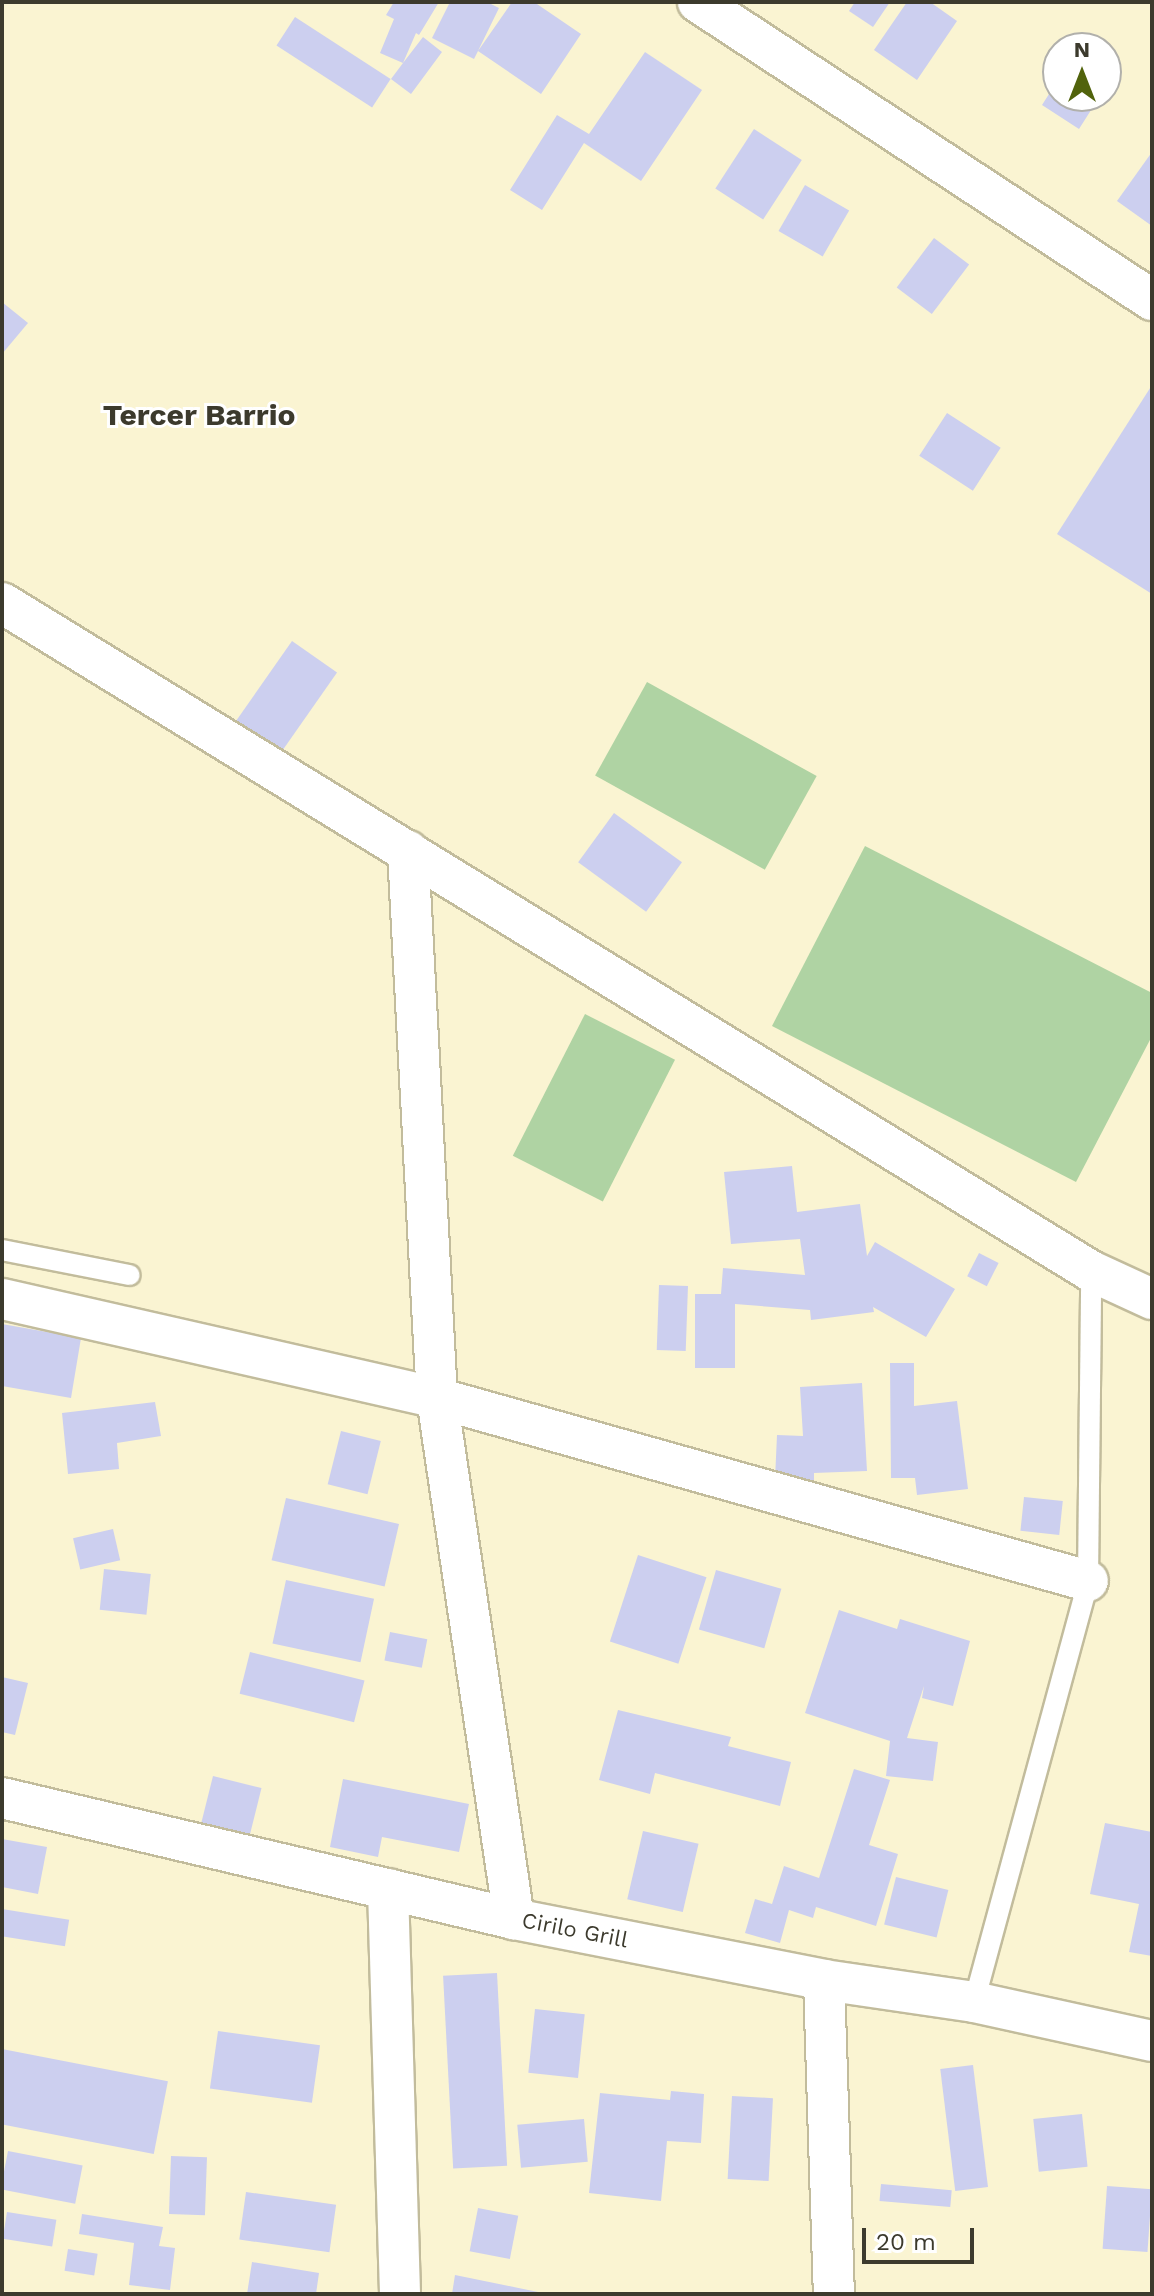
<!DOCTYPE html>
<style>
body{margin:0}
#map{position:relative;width:1154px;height:2296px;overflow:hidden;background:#faf4d2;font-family:"Work Sans",sans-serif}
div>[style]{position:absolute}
.green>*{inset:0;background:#afd3a3;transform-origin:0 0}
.building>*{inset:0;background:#cccfef;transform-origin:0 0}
.roads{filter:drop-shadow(2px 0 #c2bc9c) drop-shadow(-2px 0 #c2bc9c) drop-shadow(0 2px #c2bc9c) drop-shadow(0 -2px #c2bc9c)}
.lane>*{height:20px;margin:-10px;padding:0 10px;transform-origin:10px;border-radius:10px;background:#fff}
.street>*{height:40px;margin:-20px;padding:0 20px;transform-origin:20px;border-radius:20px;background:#fff}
span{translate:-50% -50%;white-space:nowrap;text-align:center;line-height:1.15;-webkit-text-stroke:6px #fff;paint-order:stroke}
.street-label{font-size:22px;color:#3c3a2d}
.district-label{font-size:30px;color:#3c3a2d;font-weight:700}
.frame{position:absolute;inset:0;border:4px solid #3c3a2d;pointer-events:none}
.north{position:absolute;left:1042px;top:32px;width:80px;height:80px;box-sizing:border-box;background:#fff;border:2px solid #b1b0ab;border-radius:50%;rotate:0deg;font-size:22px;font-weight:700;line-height:32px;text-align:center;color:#3c3a2d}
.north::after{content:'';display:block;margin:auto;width:28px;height:36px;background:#51630c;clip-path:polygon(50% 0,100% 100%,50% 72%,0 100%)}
.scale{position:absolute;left:862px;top:2228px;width:112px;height:36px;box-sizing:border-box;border:4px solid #3c3a2d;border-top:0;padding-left:10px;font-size:24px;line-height:28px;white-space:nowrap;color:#3c3a2d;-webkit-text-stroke:6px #fff;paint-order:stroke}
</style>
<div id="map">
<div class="green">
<i style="left:647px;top:682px;width:194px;height:107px;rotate:29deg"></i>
<i style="clip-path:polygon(865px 846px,1152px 993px,1152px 1036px,1076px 1182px,772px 1026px)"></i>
<i style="left:585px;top:1014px;width:101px;height:159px;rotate:27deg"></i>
</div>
<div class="building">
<i style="clip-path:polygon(394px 2px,439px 2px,419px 35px,416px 33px,403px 63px,423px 37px,442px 52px,411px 94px,391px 79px,403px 63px,380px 53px,394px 19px,386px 15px)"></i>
<i style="clip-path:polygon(450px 2px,487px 2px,499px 8px,478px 51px,512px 2px,534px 2px,581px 34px,541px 94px,478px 51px,474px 59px,432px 38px)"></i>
<i style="clip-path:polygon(855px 2px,890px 2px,873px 27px,849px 11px)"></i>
<i style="clip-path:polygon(907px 2px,930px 2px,957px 21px,917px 80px,874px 50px)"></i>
<i style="left:295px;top:17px;width:114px;height:34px;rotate:33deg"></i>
<i style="clip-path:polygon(645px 52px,702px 90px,641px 181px,584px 143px,542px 210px,510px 190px,557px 115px,589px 134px)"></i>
<i style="clip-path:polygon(1058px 80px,1058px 96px,1100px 96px,1079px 129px,1042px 105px)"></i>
<i style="left:754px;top:129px;width:57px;height:71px;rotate:33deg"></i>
<i style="clip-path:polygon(1152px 152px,1152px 226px,1117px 201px)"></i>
<i style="left:805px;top:185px;width:51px;height:53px;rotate:30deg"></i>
<i style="left:934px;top:238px;width:44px;height:62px;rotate:37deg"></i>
<i style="clip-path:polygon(2px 302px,28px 323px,2px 354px)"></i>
<i style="clip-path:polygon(1152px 385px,1152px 594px,1057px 534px)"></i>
<i style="left:947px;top:413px;width:64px;height:51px;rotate:33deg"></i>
<i style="left:292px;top:641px;width:55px;height:101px;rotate:35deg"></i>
<i style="left:614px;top:813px;width:84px;height:61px;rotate:36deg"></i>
<i style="clip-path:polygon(792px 1166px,797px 1212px,860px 1204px,867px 1256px,875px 1242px,955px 1289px,926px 1337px,873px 1307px,874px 1312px,811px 1320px,810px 1310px,735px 1304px,735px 1368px,695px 1368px,695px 1294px,721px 1294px,723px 1268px,805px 1275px,800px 1239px,731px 1244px,724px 1172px)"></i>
<i style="left:979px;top:1253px;width:22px;height:26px;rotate:27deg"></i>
<i style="left:659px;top:1285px;width:29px;height:65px;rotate:2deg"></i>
<i style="clip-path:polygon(2px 1324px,81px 1338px,71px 1398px,2px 1386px)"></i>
<i style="clip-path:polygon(890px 1363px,914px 1363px,914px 1406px,957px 1401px,968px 1489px,917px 1495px,915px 1478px,891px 1478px)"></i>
<i style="clip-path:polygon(862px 1383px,867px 1471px,814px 1473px,814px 1481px,775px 1479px,777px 1435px,803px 1436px,800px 1387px)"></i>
<i style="clip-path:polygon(155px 1402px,161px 1436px,117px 1443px,119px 1469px,68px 1474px,62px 1413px)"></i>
<i style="left:341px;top:1431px;width:41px;height:55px;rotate:14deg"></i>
<i style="left:1024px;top:1497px;width:39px;height:34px;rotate:6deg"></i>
<i style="left:286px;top:1498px;width:116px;height:64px;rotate:13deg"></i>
<i style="left:113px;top:1529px;width:32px;height:41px;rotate:77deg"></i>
<i style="left:638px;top:1555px;width:72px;height:91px;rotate:18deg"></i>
<i style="left:104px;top:1569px;width:47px;height:41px;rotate:6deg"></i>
<i style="left:716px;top:1570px;width:68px;height:62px;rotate:16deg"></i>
<i style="left:286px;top:1580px;width:90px;height:65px;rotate:12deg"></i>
<i style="clip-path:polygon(839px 1610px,897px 1629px,900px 1619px,970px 1641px,953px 1706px,922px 1698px,924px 1686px,907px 1738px,938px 1742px,933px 1781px,886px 1776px,890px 1741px,805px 1713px)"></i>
<i style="left:390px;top:1632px;width:38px;height:29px;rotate:11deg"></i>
<i style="left:250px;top:1652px;width:118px;height:43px;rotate:14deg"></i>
<i style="clip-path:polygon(2px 1677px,28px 1683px,15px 1735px,2px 1732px)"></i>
<i style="clip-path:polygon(618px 1710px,731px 1737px,728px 1746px,791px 1762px,780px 1806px,655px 1773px,650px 1794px,599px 1780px)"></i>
<i style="clip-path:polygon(854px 1769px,890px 1780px,869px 1845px,898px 1854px,876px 1926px,816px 1907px,813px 1918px,789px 1910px,780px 1943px,745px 1933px,755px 1899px,772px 1904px,784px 1866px,819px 1878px)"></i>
<i style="left:213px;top:1776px;width:50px;height:55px;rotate:14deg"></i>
<i style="clip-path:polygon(343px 1779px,469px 1804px,459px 1852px,382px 1837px,378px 1857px,330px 1847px)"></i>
<i style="clip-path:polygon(1105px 1823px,1152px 1832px,1152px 1956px,1129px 1952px,1139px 1904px,1090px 1894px)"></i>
<i style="left:643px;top:1831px;width:57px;height:70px;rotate:13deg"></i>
<i style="clip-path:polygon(2px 1839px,47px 1847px,38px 1894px,2px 1887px)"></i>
<i style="left:896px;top:1877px;width:54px;height:49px;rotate:14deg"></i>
<i style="left:2px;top:1909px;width:68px;height:27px;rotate:9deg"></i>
<i style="left:497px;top:1973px;width:193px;height:54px;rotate:87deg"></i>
<i style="left:535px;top:2009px;width:50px;height:64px;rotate:6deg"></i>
<i style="left:218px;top:2031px;width:103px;height:58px;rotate:8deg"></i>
<i style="left:2px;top:2049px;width:169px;height:74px;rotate:11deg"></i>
<i style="left:973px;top:2065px;width:123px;height:33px;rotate:83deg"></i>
<i style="clip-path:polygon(671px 2091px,704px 2094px,701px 2143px,667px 2141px,661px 2201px,589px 2193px,600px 2093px,670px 2100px)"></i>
<i style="left:732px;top:2096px;width:41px;height:83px;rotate:3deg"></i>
<i style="left:1082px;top:2114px;width:53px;height:49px;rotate:84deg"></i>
<i style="left:584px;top:2119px;width:43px;height:67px;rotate:85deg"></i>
<i style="left:8px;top:2151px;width:76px;height:39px;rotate:11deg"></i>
<i style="left:171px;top:2156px;width:36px;height:58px;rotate:2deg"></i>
<i style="left:881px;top:2184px;width:71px;height:17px;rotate:5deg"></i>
<i style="left:1107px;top:2186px;width:45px;height:63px;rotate:4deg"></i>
<i style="left:246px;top:2192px;width:91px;height:48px;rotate:8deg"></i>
<i style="left:478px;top:2208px;width:41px;height:44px;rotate:11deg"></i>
<i style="left:7px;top:2212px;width:50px;height:27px;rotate:9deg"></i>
<i style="clip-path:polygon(82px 2214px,163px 2227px,159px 2246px,175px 2248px,170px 2290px,129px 2285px,134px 2243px,79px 2234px)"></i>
<i style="left:68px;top:2249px;width:30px;height:22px;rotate:9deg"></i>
<i style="clip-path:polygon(252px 2262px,319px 2273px,316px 2294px,247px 2294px)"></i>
<i style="clip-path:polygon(455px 2275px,543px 2293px,543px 2294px,452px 2294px)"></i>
</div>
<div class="roads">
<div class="lane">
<i style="left:2px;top:1250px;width:130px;rotate:11.1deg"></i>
<i style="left:974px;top:2002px;width:436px;rotate:-74.8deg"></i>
<i style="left:1088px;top:1581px;width:310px;rotate:-89.4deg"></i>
</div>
<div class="street">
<i style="left:698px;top:2px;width:543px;rotate:33.28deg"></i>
<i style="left:2px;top:603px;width:1278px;rotate:31.53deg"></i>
<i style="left:1091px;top:1271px;width:67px;rotate:24.7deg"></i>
<i style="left:408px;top:851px;width:548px;rotate:86.97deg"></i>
<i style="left:437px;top:1398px;width:527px;rotate:81.59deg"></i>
<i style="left:2px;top:1299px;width:446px;rotate:12.8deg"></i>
<i style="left:437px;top:1398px;width:676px;rotate:15.7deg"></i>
<i style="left:2px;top:1798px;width:526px;rotate:13.3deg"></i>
<i style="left:514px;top:1919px;width:316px;rotate:11.1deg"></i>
<i style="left:824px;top:1980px;width:152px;rotate:8.3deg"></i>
<i style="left:974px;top:2002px;width:182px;rotate:12.4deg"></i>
<i style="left:388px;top:1889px;width:405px;rotate:88.3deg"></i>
<i style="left:824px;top:1980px;width:314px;rotate:88.2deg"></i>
</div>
</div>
<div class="street-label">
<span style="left:575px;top:1930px;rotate:11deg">Cirilo Grill</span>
</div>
<div class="district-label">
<span style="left:199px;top:415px">Tercer Barrio</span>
</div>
<div class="frame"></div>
<div class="north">N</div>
<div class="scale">20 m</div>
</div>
